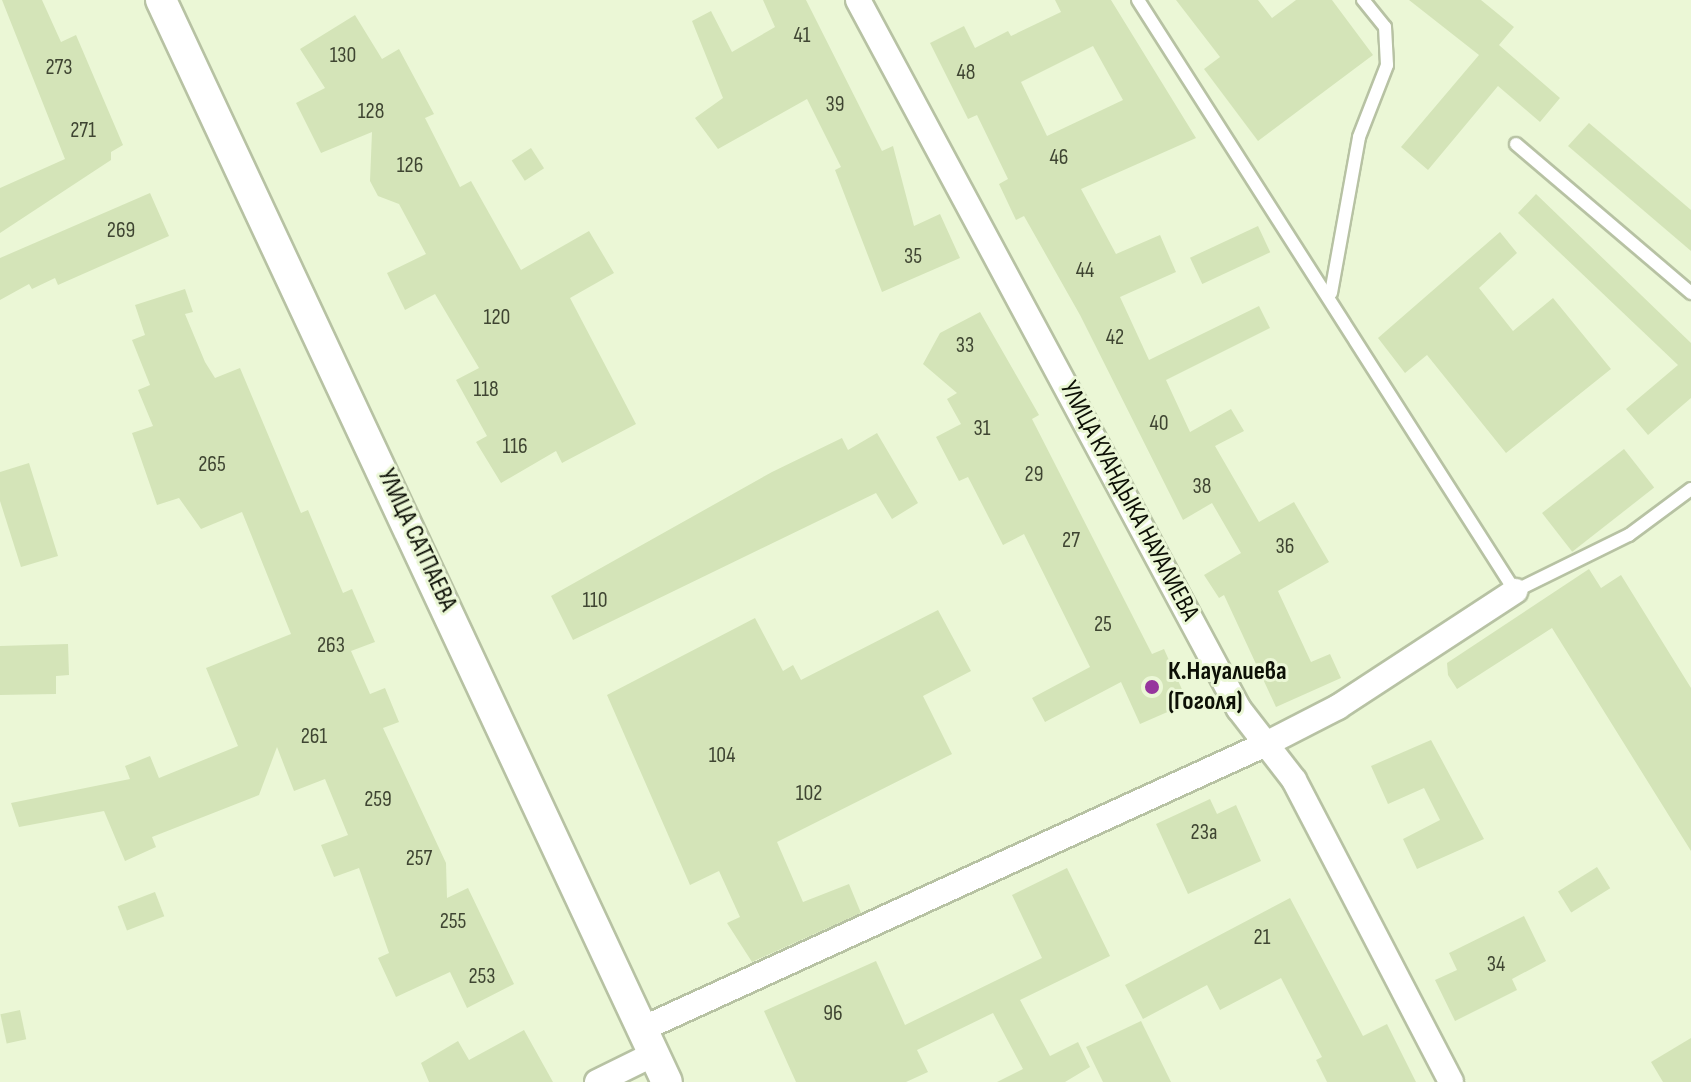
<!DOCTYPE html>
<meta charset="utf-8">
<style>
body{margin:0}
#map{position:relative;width:1691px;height:1082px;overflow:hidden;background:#ebf7d6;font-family:"Sofia Sans Condensed",sans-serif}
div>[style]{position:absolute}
.building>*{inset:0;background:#d4e4b8;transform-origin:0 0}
.roads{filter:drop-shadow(2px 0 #b7c2a3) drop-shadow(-2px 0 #b7c2a3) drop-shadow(0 2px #b7c2a3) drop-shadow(0 -2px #b7c2a3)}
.service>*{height:12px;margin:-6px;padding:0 6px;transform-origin:6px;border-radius:6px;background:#fff}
.minor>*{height:24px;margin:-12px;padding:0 12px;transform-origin:12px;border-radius:12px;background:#fff}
.tertiary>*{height:30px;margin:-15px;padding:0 15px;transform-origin:15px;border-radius:15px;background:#fff}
.dots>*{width:22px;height:22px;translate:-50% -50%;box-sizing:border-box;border:4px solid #ebf7d6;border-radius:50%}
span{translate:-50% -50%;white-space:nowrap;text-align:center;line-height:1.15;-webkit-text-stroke:6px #ebf7d6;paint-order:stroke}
.number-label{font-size:22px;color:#3f4532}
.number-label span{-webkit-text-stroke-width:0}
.street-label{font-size:26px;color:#0d1006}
.poi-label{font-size:26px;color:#0d1006;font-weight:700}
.left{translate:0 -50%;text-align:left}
</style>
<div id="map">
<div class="building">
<i style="clip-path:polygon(2px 0,42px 0,61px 42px,76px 35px,123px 145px,111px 152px,111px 160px,0 233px,0 188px,65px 159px)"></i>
<i style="clip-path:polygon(763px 0,806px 0,882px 151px,893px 146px,914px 226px,940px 214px,960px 258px,882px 292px,835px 170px,841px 167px,807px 99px,718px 149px,695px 118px,723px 98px,692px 21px,711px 11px,732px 52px,775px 27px)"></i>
<i style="clip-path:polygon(evenodd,1055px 0,1111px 0,1196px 138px,1081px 189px,1116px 254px,1160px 235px,1176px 272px,1120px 297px,1149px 360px,1259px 306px,1270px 328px,1166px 380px,1190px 432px,1231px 409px,1244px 431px,1215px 446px,1259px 522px,1294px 502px,1329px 562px,1278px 591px,1311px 662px,1330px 654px,1341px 678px,1276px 707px,1224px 595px,1219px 598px,1204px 575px,1241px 553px,1212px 503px,1183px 520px,1080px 315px,1024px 216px,1016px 220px,999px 184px,1008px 179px,977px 115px,968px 119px,930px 43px,964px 26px,975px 48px,1008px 31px,1011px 36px,1061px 12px,1055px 0,1093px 46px,1123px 100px,1047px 136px,1021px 82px,1093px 46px)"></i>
<i style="clip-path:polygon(1176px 0,1258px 0,1272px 18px,1296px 0,1332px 0,1373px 55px,1258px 141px,1204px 69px,1220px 57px)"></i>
<i style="clip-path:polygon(1409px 0,1481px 0,1514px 27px,1499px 45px,1560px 98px,1540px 122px,1498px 86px,1428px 170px,1401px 147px,1479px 55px)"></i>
<i style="clip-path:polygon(355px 15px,382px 59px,399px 49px,434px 114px,425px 118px,460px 187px,471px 181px,521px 270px,589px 231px,614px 273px,570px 298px,636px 424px,562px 463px,556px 451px,501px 483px,476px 442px,487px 436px,456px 380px,479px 368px,435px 294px,405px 310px,387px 273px,426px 254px,399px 204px,378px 196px,370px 181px,372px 132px,321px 153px,296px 103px,325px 88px,300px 49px)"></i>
<i style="clip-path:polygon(1589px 123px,1691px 210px,1691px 251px,1568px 146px)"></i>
<i style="left:531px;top:148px;width:24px;height:23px;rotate:57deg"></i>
<i style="clip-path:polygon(150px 193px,169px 236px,58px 285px,55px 278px,32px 289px,29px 284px,0 300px,0 258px)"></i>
<i style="clip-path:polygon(1536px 194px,1691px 343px,1691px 398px,1648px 435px,1626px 409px,1678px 365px,1518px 213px)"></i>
<i style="left:1258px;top:226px;width:29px;height:75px;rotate:65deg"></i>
<i style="clip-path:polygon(1500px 232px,1517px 253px,1479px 288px,1513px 331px,1553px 298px,1611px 369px,1506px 453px,1427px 355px,1405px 373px,1378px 338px)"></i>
<i style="clip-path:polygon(185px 289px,193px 312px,185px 314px,205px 362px,215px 378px,240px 368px,301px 513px,308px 510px,343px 593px,352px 589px,375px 642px,351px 651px,370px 694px,385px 688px,399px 722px,383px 728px,446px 863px,447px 898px,468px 888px,514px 984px,467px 1008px,450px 972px,396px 997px,378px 958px,389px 953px,359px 868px,334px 877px,321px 845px,348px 835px,325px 779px,294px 791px,277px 747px,259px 795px,152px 837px,156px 847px,125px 861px,104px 811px,19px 827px,11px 803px,130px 779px,125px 766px,150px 756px,159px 778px,238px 746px,206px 668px,291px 634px,242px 512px,201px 529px,179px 498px,157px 505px,132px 433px,153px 426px,138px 390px,150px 385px,132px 340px,145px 335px,135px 305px)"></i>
<i style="clip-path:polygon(980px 312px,1039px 415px,1032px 419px,1152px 654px,1164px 649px,1188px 703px,1140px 724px,1121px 682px,1045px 722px,1032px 698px,1090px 667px,1024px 534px,1003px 545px,968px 477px,959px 481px,936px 437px,961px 424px,947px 399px,957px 393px,923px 364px,940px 333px)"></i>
<i style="clip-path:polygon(877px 433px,918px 503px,892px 519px,876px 493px,573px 640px,551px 596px,772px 472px,842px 438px,848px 450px)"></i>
<i style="left:1624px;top:449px;width:49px;height:104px;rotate:52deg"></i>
<i style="clip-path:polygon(29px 463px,58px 556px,21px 567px,0 501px,0 472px)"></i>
<i style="clip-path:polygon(1589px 569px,1601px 588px,1621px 575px,1691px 688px,1691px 851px,1552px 628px,1457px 689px,1448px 675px,1447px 663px)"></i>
<i style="clip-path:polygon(938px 610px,971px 671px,923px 696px,952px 754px,777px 842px,803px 902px,849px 884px,861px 913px,752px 962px,727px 923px,740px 917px,719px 871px,690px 885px,607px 695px,755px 618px,783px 671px,793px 665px,801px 680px)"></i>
<i style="clip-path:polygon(68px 644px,69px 675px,56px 676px,56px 694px,0 695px,0 646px)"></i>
<i style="clip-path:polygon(1431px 740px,1484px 839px,1417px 869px,1403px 839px,1440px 820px,1424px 788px,1388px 804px,1371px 766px)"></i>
<i style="clip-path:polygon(1210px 799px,1217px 814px,1236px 805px,1261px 861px,1188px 894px,1156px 824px)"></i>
<i style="left:1597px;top:867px;width:25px;height:46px;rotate:58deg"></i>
<i style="clip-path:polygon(1067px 868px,1110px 956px,1020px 1000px,1050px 1056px,1078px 1042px,1090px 1067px,1065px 1082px,997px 1082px,1023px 1069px,993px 1013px,917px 1050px,928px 1072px,906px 1082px,796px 1082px,764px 1011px,876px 961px,905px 1025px,1042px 958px,1012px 895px)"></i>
<i style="left:155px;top:892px;width:26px;height:40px;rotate:69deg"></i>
<i style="clip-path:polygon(1290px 898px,1363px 1036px,1387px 1024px,1416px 1082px,1327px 1082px,1316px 1060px,1322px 1057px,1281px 978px,1220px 1010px,1207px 985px,1143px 1019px,1125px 985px)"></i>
<i style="clip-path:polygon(1524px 916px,1546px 961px,1512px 979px,1517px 990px,1455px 1021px,1435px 980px,1457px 970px,1449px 953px)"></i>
<i style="left:20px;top:1010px;width:30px;height:20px;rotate:78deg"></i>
<i style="clip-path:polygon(1141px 1021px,1171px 1082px,1103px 1082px,1086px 1047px)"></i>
<i style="clip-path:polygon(524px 1030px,553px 1082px,429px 1082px,421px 1063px,458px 1041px,469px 1060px)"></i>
<i style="clip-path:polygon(1691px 1038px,1691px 1082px,1663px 1082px,1651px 1062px)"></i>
</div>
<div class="roads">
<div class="service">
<i style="left:1138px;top:0;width:701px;rotate:57.47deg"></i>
<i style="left:1515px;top:591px;width:127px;rotate:-26.2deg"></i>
<i style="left:1629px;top:535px;width:77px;rotate:-36.6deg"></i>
<i style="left:1516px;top:144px;width:230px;rotate:40.4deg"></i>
<i style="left:1331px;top:293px;width:158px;rotate:-79.8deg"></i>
<i style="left:1359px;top:137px;width:77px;rotate:-68.7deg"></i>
<i style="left:1387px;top:65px;width:38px;rotate:-93deg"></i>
<i style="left:1385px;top:27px;width:35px;rotate:-129deg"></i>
</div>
<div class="minor">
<i style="left:858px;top:0;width:805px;rotate:61.75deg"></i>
<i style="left:1239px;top:709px;width:90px;rotate:52.2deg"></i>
<i style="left:1294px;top:780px;width:340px;rotate:62.5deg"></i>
<i style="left:642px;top:1029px;width:686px;rotate:-24.55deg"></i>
<i style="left:1266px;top:744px;width:81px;rotate:-27.2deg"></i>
<i style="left:1338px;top:707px;width:212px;rotate:-33.2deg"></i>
<i style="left:597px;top:1082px;width:64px;rotate:-26.2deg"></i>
</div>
<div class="tertiary">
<i style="left:161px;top:0;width:1194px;rotate:64.94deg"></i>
</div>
</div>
<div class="dots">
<i style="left:1152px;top:687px;background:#96359d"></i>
</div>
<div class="number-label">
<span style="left:802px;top:36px">41</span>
<span style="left:343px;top:56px">130</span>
<span style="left:59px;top:68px">273</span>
<span style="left:966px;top:73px">48</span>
<span style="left:835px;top:105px">39</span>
<span style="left:371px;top:112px">128</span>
<span style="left:83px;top:131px">271</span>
<span style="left:1059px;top:158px">46</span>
<span style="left:410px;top:166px">126</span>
<span style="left:121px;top:231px">269</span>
<span style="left:913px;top:257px">35</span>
<span style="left:1085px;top:271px">44</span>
<span style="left:497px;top:318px">120</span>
<span style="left:1115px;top:338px">42</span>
<span style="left:965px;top:346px">33</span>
<span style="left:486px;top:390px">118</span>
<span style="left:1159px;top:424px">40</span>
<span style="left:982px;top:429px">31</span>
<span style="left:515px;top:447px">116</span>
<span style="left:212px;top:465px">265</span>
<span style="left:1034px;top:475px">29</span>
<span style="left:1202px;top:487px">38</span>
<span style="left:1071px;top:541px">27</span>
<span style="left:1285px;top:547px">36</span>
<span style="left:595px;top:601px">110</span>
<span style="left:1103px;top:625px">25</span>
<span style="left:331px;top:646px">263</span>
<span style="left:314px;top:737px">261</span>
<span style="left:722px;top:756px">104</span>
<span style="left:809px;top:794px">102</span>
<span style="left:378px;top:800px">259</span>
<span style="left:1204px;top:833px">23а</span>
<span style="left:419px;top:859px">257</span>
<span style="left:453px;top:922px">255</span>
<span style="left:1262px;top:938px">21</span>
<span style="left:1496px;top:965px">34</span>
<span style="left:482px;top:977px">253</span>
<span style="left:833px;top:1014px">96</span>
</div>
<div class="street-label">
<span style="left:1129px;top:501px;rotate:62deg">УЛИЦА КУАНДЫКА НАУАЛИЕВА</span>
<span style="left:417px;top:540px;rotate:65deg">УЛИЦА САТПАЕВА</span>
</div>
<div class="poi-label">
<span class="left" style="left:1168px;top:687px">К.Науалиева<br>(Гоголя)</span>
</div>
</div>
